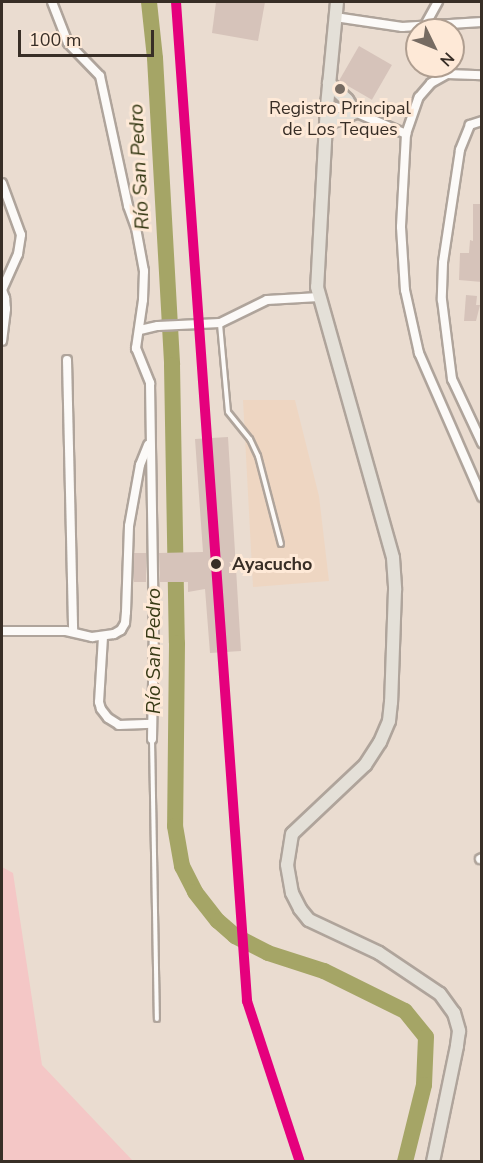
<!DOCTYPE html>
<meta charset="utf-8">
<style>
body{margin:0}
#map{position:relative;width:483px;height:1163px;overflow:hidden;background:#eadcd0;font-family:"Nunito Sans",sans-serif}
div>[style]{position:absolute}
.built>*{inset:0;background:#eed6c2}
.green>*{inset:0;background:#f4c7c6}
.river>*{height:16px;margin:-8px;padding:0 8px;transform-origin:8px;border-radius:8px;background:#a5a566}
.building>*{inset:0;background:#d6c3ba;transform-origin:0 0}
.roads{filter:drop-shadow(2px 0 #afa49b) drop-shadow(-2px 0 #afa49b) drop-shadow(0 2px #afa49b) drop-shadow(0 -2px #afa49b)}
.service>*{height:4px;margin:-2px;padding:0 2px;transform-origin:2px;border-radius:2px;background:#fcfaf8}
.minor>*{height:8px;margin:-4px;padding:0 4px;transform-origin:4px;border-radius:4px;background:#fcfaf8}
.primary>*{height:12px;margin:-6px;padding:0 6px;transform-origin:6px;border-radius:6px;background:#e4e0d8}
.metro-1>*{height:10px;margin:-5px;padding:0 5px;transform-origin:5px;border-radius:5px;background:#e5007d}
.dots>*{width:16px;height:16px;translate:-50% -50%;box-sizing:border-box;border:3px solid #fee9d7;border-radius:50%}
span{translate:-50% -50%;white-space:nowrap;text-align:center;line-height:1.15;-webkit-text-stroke:6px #fee9d7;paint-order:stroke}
.poi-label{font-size:18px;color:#382e26}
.stop-label{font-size:18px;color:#382e26;font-weight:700}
.left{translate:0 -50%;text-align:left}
.water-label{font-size:20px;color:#373a15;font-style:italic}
.frame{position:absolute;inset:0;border:3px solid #382e26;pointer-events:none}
.north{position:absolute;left:405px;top:18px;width:60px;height:60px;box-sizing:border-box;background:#fee9d7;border:2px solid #af9e90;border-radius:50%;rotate:133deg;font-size:16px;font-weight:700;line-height:24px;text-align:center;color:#382e26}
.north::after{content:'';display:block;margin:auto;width:21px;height:27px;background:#766b62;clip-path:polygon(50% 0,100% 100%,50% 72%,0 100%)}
.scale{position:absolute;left:18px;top:30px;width:136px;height:27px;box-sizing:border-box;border:3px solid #382e26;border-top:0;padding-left:8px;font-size:18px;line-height:21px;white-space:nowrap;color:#382e26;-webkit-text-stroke:4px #fee9d7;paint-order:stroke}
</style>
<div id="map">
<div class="built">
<i style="clip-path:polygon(243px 400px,295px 400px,319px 496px,329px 581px,253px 587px)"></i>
</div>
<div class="green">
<i style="clip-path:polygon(2px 867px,13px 873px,42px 1065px,133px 1161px,2px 1161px)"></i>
</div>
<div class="river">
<i style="left:149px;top:2px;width:56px;rotate:83.9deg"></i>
<i style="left:155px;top:58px;width:307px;rotate:86.8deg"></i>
<i style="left:172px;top:365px;width:278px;rotate:89deg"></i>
<i style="left:177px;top:643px;width:183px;rotate:90.6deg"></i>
<i style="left:175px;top:826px;width:41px;rotate:80.1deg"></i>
<i style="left:182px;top:866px;width:29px;rotate:63deg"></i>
<i style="left:195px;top:892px;width:37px;rotate:52deg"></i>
<i style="left:218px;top:921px;width:23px;rotate:41deg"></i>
<i style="left:235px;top:936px;width:37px;rotate:27deg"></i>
<i style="left:268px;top:953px;width:59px;rotate:17.8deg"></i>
<i style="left:324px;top:971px;width:90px;rotate:26.3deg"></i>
<i style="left:405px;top:1011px;width:33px;rotate:51deg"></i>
<i style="left:426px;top:1037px;width:48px;rotate:92.4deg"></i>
<i style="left:424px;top:1085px;width:79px;rotate:103.9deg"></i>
</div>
<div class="building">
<i style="clip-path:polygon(216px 2px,265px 2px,258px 41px,212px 33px)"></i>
<i style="left:359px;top:46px;width:38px;height:40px;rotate:30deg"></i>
<i style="clip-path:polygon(473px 204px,482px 204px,482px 282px,459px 280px,460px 253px,469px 253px,470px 240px,473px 241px)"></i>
<i style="clip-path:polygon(466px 295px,477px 296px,476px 305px,480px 305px,476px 321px,464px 321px)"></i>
<i style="clip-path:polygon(228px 437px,241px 651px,210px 653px,205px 589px,188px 592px,188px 582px,160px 582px,159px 553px,203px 552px,195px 439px)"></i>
<i style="left:134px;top:553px;width:12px;height:29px"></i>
</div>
<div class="roads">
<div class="service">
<i style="left:220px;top:324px;width:88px;rotate:84.8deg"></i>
<i style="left:228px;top:412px;width:35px;rotate:51deg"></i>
<i style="left:250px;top:439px;width:19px;rotate:65deg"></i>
<i style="left:258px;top:456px;width:91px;rotate:75.4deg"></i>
<i style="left:152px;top:739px;width:280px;rotate:89deg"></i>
</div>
<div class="minor">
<i style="left:52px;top:2px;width:44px;rotate:68.7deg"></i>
<i style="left:68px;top:43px;width:46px;rotate:45.9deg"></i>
<i style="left:100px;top:76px;width:133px;rotate:77.8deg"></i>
<i style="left:128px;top:206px;width:23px;rotate:70deg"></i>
<i style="left:136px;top:228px;width:44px;rotate:79.5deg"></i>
<i style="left:144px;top:271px;width:29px;rotate:92deg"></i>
<i style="left:143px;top:300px;width:49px;rotate:98.3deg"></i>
<i style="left:136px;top:348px;width:38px;rotate:68deg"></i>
<i style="left:150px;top:383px;width:242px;rotate:89.1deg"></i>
<i style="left:154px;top:625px;width:114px;rotate:91deg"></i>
<i style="left:335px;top:17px;width:68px;rotate:8.5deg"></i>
<i style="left:402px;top:27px;width:80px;rotate:-3.6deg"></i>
<i style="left:424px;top:27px;width:29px;rotate:-61deg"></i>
<i style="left:327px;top:105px;width:29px;rotate:14deg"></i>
<i style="left:355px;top:112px;width:56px;rotate:23.3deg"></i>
<i style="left:406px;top:134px;width:93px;rotate:93.1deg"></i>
<i style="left:401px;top:227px;width:63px;rotate:86.4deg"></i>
<i style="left:405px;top:290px;width:65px;rotate:77.5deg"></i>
<i style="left:419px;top:353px;width:157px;rotate:66.4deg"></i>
<i style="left:482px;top:121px;width:13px;rotate:162deg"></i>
<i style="left:470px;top:125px;width:27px;rotate:112deg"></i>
<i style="left:460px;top:150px;width:114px;rotate:98.6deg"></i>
<i style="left:443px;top:263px;width:37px;rotate:92deg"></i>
<i style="left:442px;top:300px;width:80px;rotate:82.8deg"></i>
<i style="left:452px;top:379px;width:71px;rotate:64.9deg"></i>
<i style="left:406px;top:134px;width:39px;rotate:-71deg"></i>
<i style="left:419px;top:97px;width:18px;rotate:-49deg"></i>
<i style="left:431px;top:83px;width:18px;rotate:-29deg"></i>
<i style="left:447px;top:74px;width:35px;rotate:2deg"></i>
<i style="left:2px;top:183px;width:55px;rotate:69.9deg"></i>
<i style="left:21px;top:235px;width:19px;rotate:99deg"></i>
<i style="left:18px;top:254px;width:39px;rotate:114deg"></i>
<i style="left:2px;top:290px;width:9px;rotate:69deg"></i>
<i style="left:5px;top:298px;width:11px;rotate:85deg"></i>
<i style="left:6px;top:309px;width:32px;rotate:97deg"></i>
<i style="left:140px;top:330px;width:18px;rotate:-13deg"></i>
<i style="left:158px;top:326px;width:62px;rotate:-2.8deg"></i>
<i style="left:220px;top:323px;width:52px;rotate:-26.1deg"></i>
<i style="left:267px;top:300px;width:52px;rotate:-3.3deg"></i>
<i style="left:67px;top:360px;width:272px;rotate:88.7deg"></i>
<i style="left:2px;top:631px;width:64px"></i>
<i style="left:66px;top:631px;width:27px;rotate:13deg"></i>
<i style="left:92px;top:637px;width:22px;rotate:-8deg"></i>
<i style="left:114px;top:634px;width:8px;rotate:-30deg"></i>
<i style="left:121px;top:630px;width:8px;rotate:-60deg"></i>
<i style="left:125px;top:623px;width:11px;rotate:-85deg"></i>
<i style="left:126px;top:612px;width:86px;rotate:-88deg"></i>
<i style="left:129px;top:526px;width:62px;rotate:-79.8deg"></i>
<i style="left:140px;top:465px;width:22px;rotate:-68deg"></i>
<i style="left:103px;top:637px;width:65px;rotate:93.5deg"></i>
<i style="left:99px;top:702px;width:7px;rotate:74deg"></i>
<i style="left:101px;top:709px;width:11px;rotate:52deg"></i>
<i style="left:108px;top:718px;width:13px;rotate:32deg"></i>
<i style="left:119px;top:725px;width:33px;rotate:-2deg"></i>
<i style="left:480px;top:859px;width:2px;rotate:-27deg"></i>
</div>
<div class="primary">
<i style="left:337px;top:2px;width:103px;rotate:95.5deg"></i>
<i style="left:327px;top:105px;width:182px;rotate:93.1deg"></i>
<i style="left:317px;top:287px;width:281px;rotate:74.3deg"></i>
<i style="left:393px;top:558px;width:32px;rotate:86deg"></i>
<i style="left:395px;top:590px;width:112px;rotate:92deg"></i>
<i style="left:391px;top:702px;width:19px;rotate:96deg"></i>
<i style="left:389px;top:721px;width:23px;rotate:113deg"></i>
<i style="left:380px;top:742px;width:27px;rotate:123deg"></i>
<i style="left:365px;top:765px;width:100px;rotate:136.6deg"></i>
<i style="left:292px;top:834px;width:31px;rotate:99deg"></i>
<i style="left:287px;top:865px;width:28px;rotate:80deg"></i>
<i style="left:292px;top:893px;width:18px;rotate:63deg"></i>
<i style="left:300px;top:909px;width:14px;rotate:51deg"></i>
<i style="left:309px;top:920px;width:77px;rotate:25.2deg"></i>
<i style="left:379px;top:953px;width:73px;rotate:33.9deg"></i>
<i style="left:440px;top:994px;width:24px;rotate:54deg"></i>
<i style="left:454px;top:1013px;width:19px;rotate:74deg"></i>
<i style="left:459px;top:1031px;width:15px;rotate:98deg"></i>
<i style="left:457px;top:1046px;width:118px;rotate:101.7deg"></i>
<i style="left:326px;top:124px;width:31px;rotate:-22deg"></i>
<i style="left:355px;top:112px;width:14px;rotate:-124deg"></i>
<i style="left:347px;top:100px;width:25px;rotate:-137deg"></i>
</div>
</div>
<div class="metro-1">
<i style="left:176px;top:2px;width:1002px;rotate:85.93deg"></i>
<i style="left:247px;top:1001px;width:169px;rotate:71.8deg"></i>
</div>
<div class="dots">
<i style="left:340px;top:89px;background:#766b62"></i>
<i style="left:216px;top:564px;background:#382e26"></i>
</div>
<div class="poi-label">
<span style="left:340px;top:119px">Registro Principal<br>de Los Teques</span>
</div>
<div class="stop-label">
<span class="left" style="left:232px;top:564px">Ayacucho</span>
</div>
<div class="water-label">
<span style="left:139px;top:167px;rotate:-93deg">Río San Pedro</span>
<span style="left:153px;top:651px;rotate:-90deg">Río San Pedro</span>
</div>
<div class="frame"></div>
<div class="north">N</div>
<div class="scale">100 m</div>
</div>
